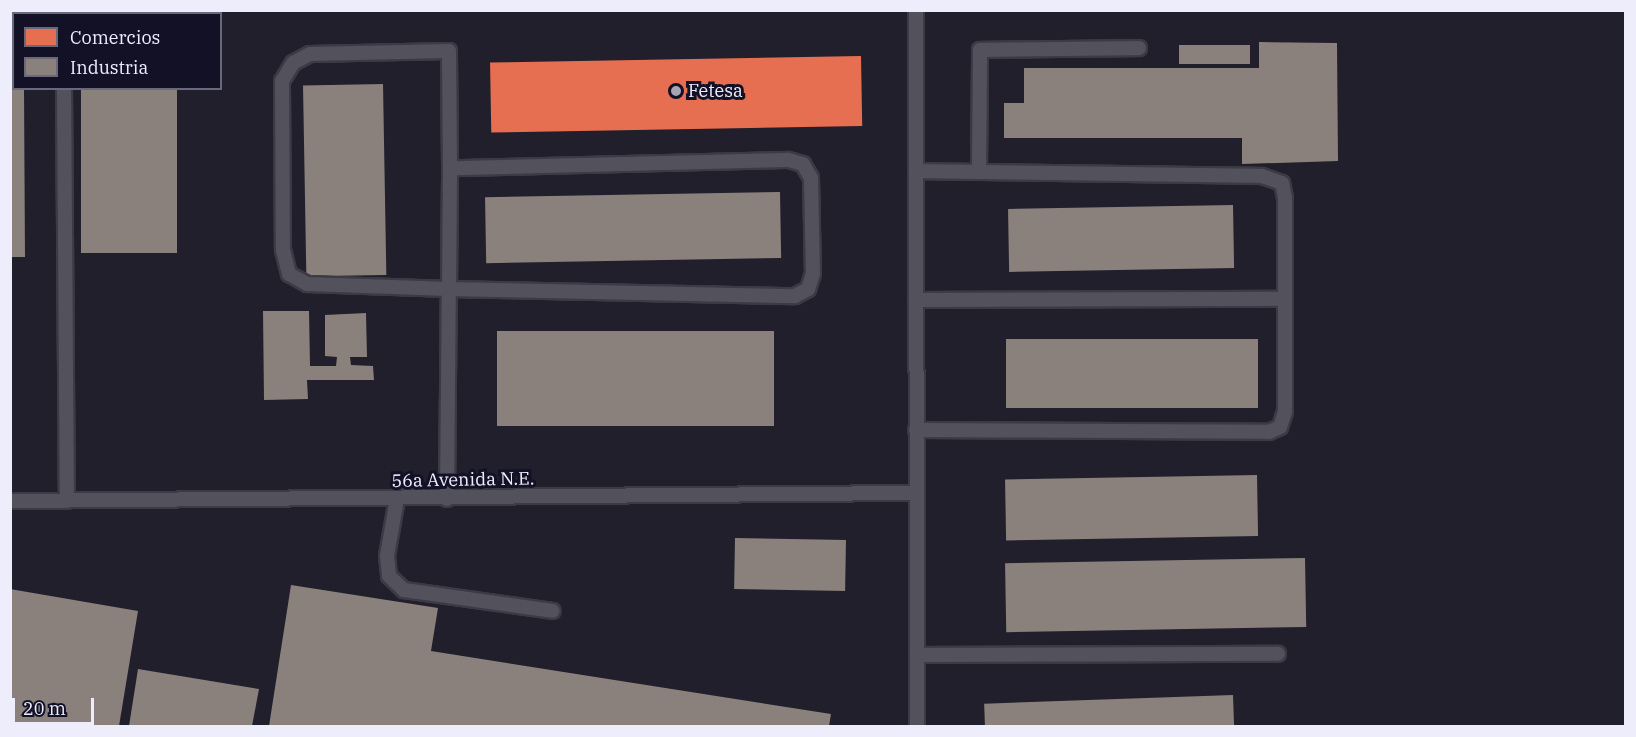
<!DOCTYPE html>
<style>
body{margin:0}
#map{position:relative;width:1636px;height:737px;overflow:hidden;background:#201f2b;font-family:"IBM Plex Serif",serif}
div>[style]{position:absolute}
.shops>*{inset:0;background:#e76f51;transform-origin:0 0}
.industry>*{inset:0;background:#8a817c;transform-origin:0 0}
.roads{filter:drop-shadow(2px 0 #3c3b45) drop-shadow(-2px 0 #3c3b45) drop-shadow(0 2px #3c3b45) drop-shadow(0 -2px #3c3b45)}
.lane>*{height:14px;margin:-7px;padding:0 7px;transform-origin:7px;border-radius:7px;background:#53525c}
.dots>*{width:16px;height:16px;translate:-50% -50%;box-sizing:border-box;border:3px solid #131126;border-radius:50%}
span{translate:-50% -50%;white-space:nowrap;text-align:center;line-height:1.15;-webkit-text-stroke:6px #131126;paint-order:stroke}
.poi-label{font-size:18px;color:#ededfc}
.left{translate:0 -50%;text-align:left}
.street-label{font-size:18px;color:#ededfc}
.frame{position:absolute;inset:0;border:12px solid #ededfc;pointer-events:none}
.legend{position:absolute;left:12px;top:12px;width:210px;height:78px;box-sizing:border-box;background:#131126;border:2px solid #6a697c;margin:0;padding:8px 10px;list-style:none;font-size:18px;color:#ededfc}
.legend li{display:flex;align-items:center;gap:12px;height:30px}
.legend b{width:30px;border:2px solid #6a697c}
.scale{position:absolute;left:12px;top:698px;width:82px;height:27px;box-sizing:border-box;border:3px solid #ededfc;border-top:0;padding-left:8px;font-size:18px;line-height:21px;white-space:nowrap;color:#ededfc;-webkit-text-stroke:4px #131126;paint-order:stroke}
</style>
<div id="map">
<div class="shops">
<i style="left:861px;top:56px;width:70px;height:371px;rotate:89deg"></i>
</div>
<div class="industry">
<i style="clip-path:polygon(1259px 42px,1337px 43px,1338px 161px,1242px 164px,1242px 138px,1004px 138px,1004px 103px,1024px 103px,1024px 68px,1259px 68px)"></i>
<i style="left:1250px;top:45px;width:19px;height:71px;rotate:90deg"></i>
<i style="clip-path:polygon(10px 59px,14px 88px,24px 88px,25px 257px,10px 257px)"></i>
<i style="left:383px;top:84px;width:191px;height:80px;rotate:89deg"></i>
<i style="left:81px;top:88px;width:96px;height:165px"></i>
<i style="left:780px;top:192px;width:66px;height:295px;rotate:89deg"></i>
<i style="left:1233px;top:205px;width:63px;height:225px;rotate:89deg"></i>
<i style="clip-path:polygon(263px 311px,309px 311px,310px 366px,336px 366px,337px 357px,325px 356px,325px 315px,366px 313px,367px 357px,350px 357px,351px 365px,373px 366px,374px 380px,307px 380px,308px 399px,264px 400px)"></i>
<i style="left:497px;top:331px;width:277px;height:95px"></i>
<i style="left:1258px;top:339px;width:69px;height:252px;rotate:90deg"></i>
<i style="left:1257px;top:475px;width:61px;height:252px;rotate:89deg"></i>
<i style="left:735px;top:538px;width:111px;height:51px;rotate:1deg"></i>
<i style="left:1305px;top:558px;width:69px;height:300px;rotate:89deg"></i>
<i style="clip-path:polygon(291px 585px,438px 608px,431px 651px,831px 714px,829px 726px,269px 726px)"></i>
<i style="clip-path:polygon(10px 589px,138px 611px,119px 726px,10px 726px)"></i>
<i style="clip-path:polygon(138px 669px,259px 689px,252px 726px,129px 726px)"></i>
<i style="left:1233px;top:695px;width:31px;height:249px;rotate:88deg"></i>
</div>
<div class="roads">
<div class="lane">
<i style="left:916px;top:10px;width:716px;rotate:89.92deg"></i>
<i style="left:64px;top:88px;width:413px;rotate:89.6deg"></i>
<i style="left:979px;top:172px;width:122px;rotate:-89.5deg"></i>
<i style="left:980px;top:50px;width:159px;rotate:-0.7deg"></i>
<i style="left:917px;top:300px;width:367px;rotate:-0.2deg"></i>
<i style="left:916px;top:430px;width:353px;rotate:0.3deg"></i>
<i style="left:1269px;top:432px;width:12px;rotate:-24deg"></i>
<i style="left:1280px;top:427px;width:16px;rotate:-72deg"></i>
<i style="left:1285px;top:412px;width:214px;rotate:-90deg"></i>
<i style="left:1285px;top:198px;width:15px;rotate:-101deg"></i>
<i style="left:1282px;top:183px;width:21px;rotate:-161deg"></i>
<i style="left:1262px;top:176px;width:345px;rotate:-179.2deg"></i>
<i style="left:397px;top:499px;width:58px;rotate:100deg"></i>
<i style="left:387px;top:556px;width:20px;rotate:84deg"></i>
<i style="left:389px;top:576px;width:21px;rotate:43deg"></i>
<i style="left:404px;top:590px;width:150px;rotate:8deg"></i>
<i style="left:447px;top:499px;width:210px;rotate:-89.5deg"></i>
<i style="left:449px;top:289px;width:121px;rotate:-89.5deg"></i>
<i style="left:450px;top:168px;width:117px;rotate:-90.5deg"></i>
<i style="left:449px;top:51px;width:139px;rotate:178.8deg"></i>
<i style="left:310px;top:54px;width:19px;rotate:152deg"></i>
<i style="left:293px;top:63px;width:21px;rotate:121deg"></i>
<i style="left:282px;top:81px;width:169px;rotate:89.7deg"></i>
<i style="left:283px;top:250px;width:25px;rotate:76deg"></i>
<i style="left:289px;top:274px;width:21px;rotate:29deg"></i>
<i style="left:307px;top:284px;width:142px;rotate:2deg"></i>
<i style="left:449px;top:289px;width:346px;rotate:1.2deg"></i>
<i style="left:795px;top:296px;width:15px;rotate:-28deg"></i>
<i style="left:808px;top:289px;width:16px;rotate:-72deg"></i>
<i style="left:813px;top:274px;width:96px;rotate:-91.2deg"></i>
<i style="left:811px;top:178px;width:16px;rotate:-120deg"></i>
<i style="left:803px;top:164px;width:16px;rotate:-165deg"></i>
<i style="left:788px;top:160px;width:338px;rotate:178.6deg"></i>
<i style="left:10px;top:501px;width:905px;rotate:-0.51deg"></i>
<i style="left:917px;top:655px;width:361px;rotate:-0.2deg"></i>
</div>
</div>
<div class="dots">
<i style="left:676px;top:91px;background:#a5a5b3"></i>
</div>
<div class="poi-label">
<span class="left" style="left:688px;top:91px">Fetesa</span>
</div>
<div class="street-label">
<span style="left:463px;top:480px;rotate:-1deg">56a Avenida N.E.</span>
</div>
<div class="frame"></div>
<ul class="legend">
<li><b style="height:16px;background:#e76f51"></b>Comercios</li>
<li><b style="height:16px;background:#8a817c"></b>Industria</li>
</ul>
<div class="scale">20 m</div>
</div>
